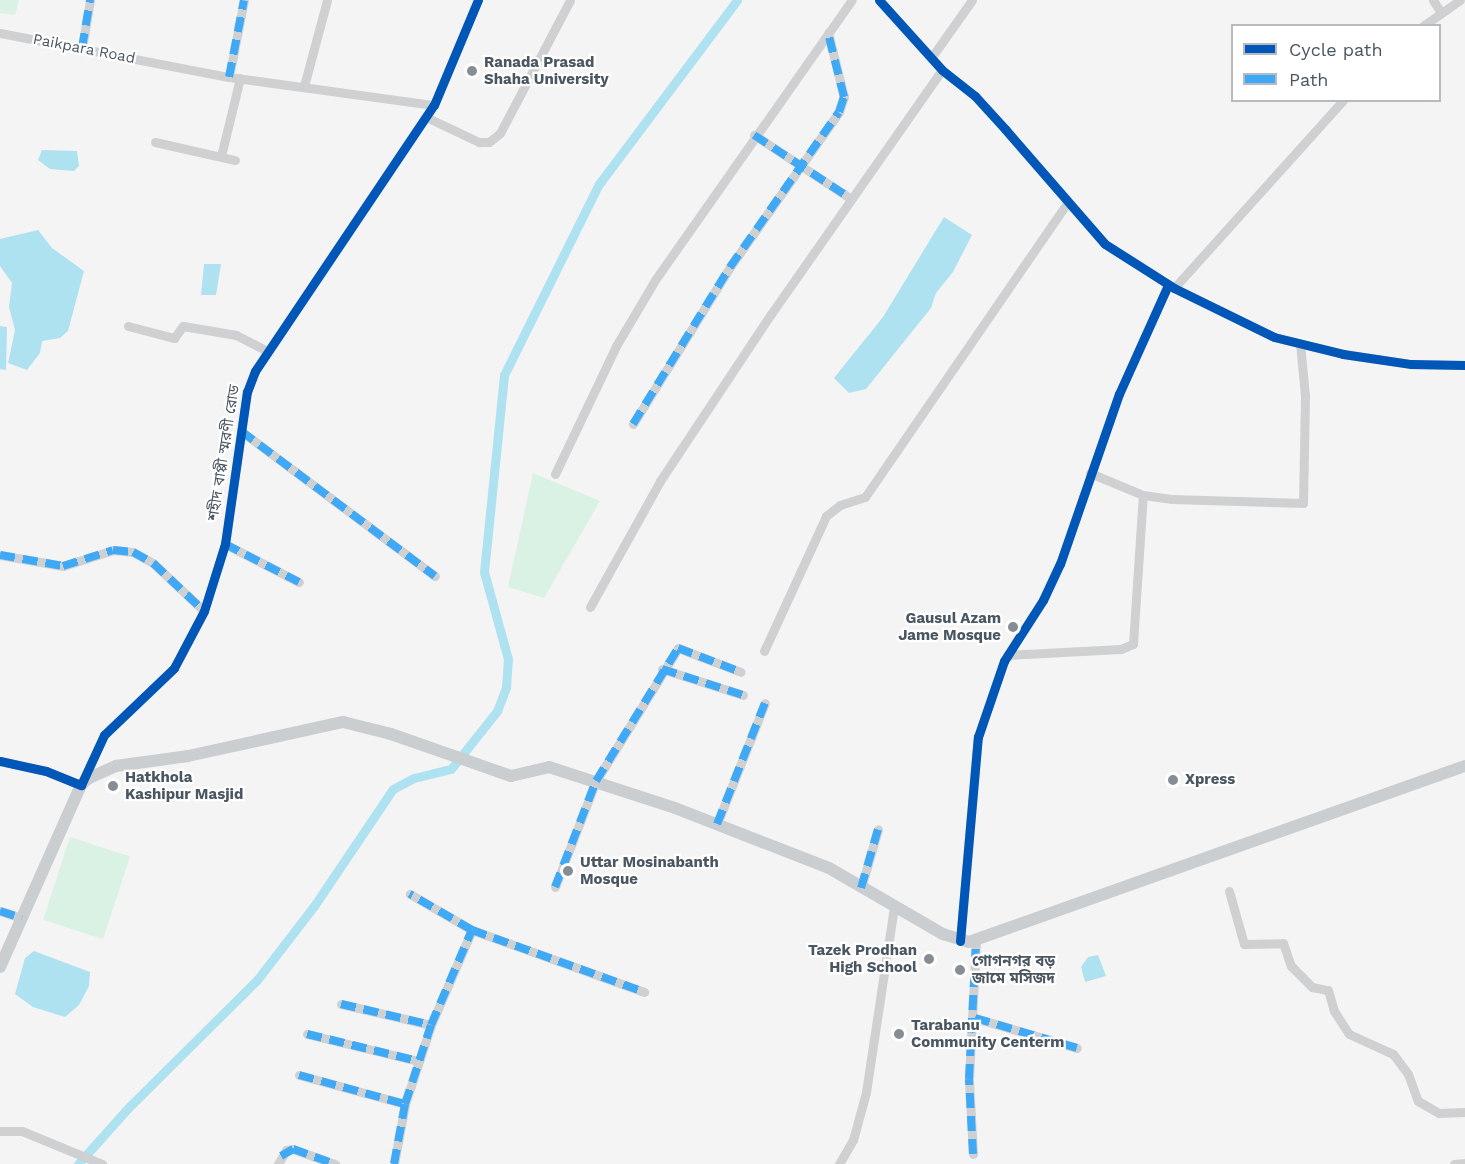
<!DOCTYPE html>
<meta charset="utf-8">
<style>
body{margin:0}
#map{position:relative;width:1465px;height:1164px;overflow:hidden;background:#f4f4f4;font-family:"Work Sans","Noto Sans Bengali",sans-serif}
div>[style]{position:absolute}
.green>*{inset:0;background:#d9f2e3;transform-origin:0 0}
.water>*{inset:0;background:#aee2f0}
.canal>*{height:9px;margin:-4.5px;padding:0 4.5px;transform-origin:4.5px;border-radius:4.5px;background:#aee2f0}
.minor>*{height:9px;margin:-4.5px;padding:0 4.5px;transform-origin:4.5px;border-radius:4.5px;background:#ced0d2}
.major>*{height:12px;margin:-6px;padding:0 6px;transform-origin:6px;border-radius:6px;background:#caced1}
.quiet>*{height:8px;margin-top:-4px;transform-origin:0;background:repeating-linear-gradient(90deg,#3fa9f5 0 15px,transparent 0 23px)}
.cycleway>*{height:9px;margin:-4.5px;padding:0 4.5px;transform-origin:4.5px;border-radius:4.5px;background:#0057b8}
.dots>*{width:16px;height:16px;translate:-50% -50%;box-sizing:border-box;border:3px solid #fff;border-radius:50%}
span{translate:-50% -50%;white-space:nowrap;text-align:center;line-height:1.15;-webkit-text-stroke:4.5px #fff;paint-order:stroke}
.street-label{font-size:15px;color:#4a5661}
.poi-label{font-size:15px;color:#4a5661;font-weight:700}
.left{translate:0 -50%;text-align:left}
.right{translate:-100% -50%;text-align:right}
.legend{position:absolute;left:1231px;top:24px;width:210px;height:78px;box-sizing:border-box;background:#fff;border:2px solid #b7bbc0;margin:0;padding:8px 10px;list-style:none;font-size:18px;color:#4a5661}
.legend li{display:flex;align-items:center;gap:12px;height:30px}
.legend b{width:30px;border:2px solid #b7bbc0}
</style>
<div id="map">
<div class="green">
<i style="clip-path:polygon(0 0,19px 0,15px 15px,0 13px)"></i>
<i style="clip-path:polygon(533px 473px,600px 501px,544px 598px,508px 587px)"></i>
<i style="left:70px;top:837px;width:63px;height:87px;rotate:18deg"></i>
</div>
<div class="water">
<i style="clip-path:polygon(42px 150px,77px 151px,79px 166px,74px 171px,50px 169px,38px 160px)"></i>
<i style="clip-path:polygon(944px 217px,972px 235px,953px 272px,936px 293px,931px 308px,866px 389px,849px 393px,834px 378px,883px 317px)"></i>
<i style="clip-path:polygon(38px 230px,52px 248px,84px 271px,68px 331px,60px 338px,42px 341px,40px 353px,27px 370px,8px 363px,15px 330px,9px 307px,12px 283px,0 266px,0 239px)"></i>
<i style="clip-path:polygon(204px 264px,221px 264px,216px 295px,201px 295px)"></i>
<i style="clip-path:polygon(0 326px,7px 327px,6px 370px,0 369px)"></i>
<i style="clip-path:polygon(34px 951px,90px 972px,89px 986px,79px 1005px,65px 1017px,33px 1007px,15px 994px,25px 958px)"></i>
<i style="clip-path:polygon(1098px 955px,1106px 976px,1085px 982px,1081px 967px,1088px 957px)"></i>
</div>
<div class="canal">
<i style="left:78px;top:1164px;width:75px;rotate:-48.2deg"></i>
<i style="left:128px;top:1108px;width:182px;rotate:-44.8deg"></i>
<i style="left:257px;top:980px;width:93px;rotate:-52.4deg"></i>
<i style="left:314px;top:906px;width:141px;rotate:-56deg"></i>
<i style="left:393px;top:789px;width:24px;rotate:-28deg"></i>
<i style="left:414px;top:778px;width:38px;rotate:-14deg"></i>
<i style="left:451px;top:769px;width:74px;rotate:-51.6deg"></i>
<i style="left:497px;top:711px;width:26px;rotate:-69deg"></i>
<i style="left:506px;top:687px;width:28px;rotate:-86deg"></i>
<i style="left:508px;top:659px;width:90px;rotate:-105.4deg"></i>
<i style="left:484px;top:572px;width:198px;rotate:-84.2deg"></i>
<i style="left:504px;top:375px;width:213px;rotate:-63.6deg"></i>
<i style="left:599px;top:184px;width:230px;rotate:-53.1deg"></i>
</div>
<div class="minor">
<i style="left:879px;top:0;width:94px;rotate:48deg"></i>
<i style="left:942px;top:70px;width:42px;rotate:38.2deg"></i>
<i style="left:975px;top:96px;width:45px;rotate:47.7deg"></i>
<i style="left:1005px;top:129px;width:152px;rotate:49deg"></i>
<i style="left:1105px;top:244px;width:82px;rotate:32.5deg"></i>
<i style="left:1174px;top:288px;width:111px;rotate:26.1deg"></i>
<i style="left:1274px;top:337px;width:71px;rotate:13.8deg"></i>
<i style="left:1343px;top:354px;width:69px;rotate:8.4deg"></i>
<i style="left:1411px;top:364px;width:54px;rotate:1.1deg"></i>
<i style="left:1433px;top:0;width:15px;rotate:58deg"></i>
<i style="left:1423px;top:26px;width:45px;rotate:-35.1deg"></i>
<i style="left:0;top:33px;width:233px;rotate:10.9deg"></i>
<i style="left:229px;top:77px;width:207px;rotate:7.8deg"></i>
<i style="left:82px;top:48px;width:49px;rotate:-80.5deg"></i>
<i style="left:931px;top:58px;width:71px;rotate:-54.7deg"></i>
<i style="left:229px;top:77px;width:78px;rotate:-79deg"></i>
<i style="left:304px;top:86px;width:89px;rotate:-75deg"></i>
<i style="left:426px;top:117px;width:59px;rotate:25.3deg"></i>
<i style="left:479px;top:142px;width:10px"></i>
<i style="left:489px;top:142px;width:14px;rotate:-39deg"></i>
<i style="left:500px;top:133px;width:150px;rotate:-62.2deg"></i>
<i style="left:754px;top:135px;width:115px;rotate:33.3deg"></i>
<i style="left:155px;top:142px;width:82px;rotate:12.7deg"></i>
<i style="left:221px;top:156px;width:80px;rotate:-76.3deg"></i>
<i style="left:1174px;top:288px;width:253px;rotate:-48deg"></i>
<i style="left:128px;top:326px;width:48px;rotate:14.6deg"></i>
<i style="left:174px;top:338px;width:15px;rotate:-53deg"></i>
<i style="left:183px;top:326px;width:54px;rotate:9.6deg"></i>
<i style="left:236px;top:335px;width:35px;rotate:27deg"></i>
<i style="left:633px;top:424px;width:185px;rotate:-58.3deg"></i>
<i style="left:730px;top:267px;width:189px;rotate:-54.9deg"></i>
<i style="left:839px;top:112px;width:16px;rotate:-72deg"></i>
<i style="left:844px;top:97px;width:66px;rotate:-104deg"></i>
<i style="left:241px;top:431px;width:242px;rotate:36.8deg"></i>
<i style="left:1090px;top:473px;width:57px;rotate:22.5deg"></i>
<i style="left:1143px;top:495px;width:28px;rotate:8deg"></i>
<i style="left:1171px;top:499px;width:132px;rotate:1.7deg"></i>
<i style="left:1303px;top:503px;width:107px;rotate:-88.9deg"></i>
<i style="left:1305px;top:396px;width:53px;rotate:-95.4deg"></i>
<i style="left:555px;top:474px;width:142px;rotate:-64.5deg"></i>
<i style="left:616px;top:346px;width:77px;rotate:-59.4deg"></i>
<i style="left:655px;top:280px;width:342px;rotate:-54.9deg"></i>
<i style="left:225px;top:544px;width:83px;rotate:27.2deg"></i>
<i style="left:0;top:555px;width:64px;rotate:9.9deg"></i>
<i style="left:63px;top:566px;width:52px;rotate:-17.7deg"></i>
<i style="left:113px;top:550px;width:20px;rotate:6deg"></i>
<i style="left:133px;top:552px;width:23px;rotate:29deg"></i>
<i style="left:153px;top:563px;width:70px;rotate:43.3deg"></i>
<i style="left:590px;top:607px;width:144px;rotate:-60.9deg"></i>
<i style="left:660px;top:481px;width:201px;rotate:-56.4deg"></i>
<i style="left:771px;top:314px;width:298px;rotate:-55deg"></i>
<i style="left:764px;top:651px;width:149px;rotate:-65.3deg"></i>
<i style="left:826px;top:516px;width:18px;rotate:-38deg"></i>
<i style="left:840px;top:505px;width:26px;rotate:-18deg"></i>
<i style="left:865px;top:497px;width:355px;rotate:-55.5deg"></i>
<i style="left:1007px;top:655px;width:114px;rotate:-3deg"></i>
<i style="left:1121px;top:649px;width:13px;rotate:-23deg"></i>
<i style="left:1133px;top:644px;width:149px;rotate:-86.2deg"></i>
<i style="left:662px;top:669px;width:85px;rotate:17.8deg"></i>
<i style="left:0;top:761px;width:47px;rotate:12.3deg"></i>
<i style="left:46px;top:771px;width:38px;rotate:22deg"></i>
<i style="left:81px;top:785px;width:55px;rotate:-65.3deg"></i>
<i style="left:104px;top:735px;width:97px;rotate:-43.7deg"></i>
<i style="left:174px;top:668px;width:64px;rotate:-62.2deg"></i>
<i style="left:204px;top:611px;width:70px;rotate:-72.6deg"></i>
<i style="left:225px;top:544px;width:154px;rotate:-81.8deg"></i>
<i style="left:247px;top:392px;width:22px;rotate:-69deg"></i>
<i style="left:255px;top:371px;width:321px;rotate:-56.1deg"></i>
<i style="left:434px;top:105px;width:114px;rotate:-67.3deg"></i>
<i style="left:717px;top:824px;width:130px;rotate:-68.4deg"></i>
<i style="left:555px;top:887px;width:114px;rotate:-68.9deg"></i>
<i style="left:596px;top:781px;width:156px;rotate:-58.3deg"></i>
<i style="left:678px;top:648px;width:67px;rotate:20.9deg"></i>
<i style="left:861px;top:888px;width:61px;rotate:-73.9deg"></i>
<i style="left:1229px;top:891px;width:55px;rotate:74.2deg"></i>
<i style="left:1244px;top:944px;width:39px;rotate:-1deg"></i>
<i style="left:1283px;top:943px;width:24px;rotate:71deg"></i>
<i style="left:1291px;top:966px;width:30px;rotate:45deg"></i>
<i style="left:1312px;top:987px;width:16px;rotate:11deg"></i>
<i style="left:1328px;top:990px;width:22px;rotate:74deg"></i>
<i style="left:1334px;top:1011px;width:27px;rotate:57deg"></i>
<i style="left:1349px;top:1034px;width:48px;rotate:24.4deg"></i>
<i style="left:1393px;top:1054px;width:25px;rotate:53deg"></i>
<i style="left:1408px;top:1074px;width:29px;rotate:70deg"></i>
<i style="left:1418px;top:1101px;width:24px;rotate:30deg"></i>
<i style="left:1439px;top:1113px;width:26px;rotate:-2deg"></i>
<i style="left:0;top:911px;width:23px;rotate:18deg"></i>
<i style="left:472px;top:930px;width:183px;rotate:19.8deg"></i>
<i style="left:960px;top:941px;width:205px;rotate:-85deg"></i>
<i style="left:978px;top:737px;width:80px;rotate:-71.1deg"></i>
<i style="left:1004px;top:661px;width:72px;rotate:-57.4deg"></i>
<i style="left:1043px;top:600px;width:40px;rotate:-65deg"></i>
<i style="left:1060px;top:564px;width:180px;rotate:-70.9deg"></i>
<i style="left:1119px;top:394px;width:120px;rotate:-65.8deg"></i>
<i style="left:341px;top:1004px;width:92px;rotate:13.1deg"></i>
<i style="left:975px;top:1018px;width:106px;rotate:16.4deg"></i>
<i style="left:307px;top:1034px;width:114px;rotate:13.7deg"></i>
<i style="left:299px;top:1075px;width:110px;rotate:15.3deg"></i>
<i style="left:405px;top:1104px;width:83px;rotate:-71.8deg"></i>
<i style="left:431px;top:1025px;width:103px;rotate:-66.7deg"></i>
<i style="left:472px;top:930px;width:72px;rotate:-149.9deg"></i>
<i style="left:0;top:1131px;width:22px"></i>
<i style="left:22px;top:1131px;width:87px;rotate:22.4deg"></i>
<i style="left:973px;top:1154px;width:75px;rotate:-93.1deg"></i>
<i style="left:969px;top:1079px;width:138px;rotate:-87.1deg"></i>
<i style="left:278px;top:1164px;width:16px;rotate:-60deg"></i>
<i style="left:286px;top:1150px;width:7px;rotate:-8deg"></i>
<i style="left:293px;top:1149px;width:45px;rotate:19.7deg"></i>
<i style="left:394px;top:1164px;width:61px;rotate:-79.6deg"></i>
<i style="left:839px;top:1164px;width:28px;rotate:-60deg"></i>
<i style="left:853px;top:1140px;width:50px;rotate:-74.8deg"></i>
<i style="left:866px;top:1092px;width:188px;rotate:-81.4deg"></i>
<i style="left:1454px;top:1164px;width:11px;rotate:-5deg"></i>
</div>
<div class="major">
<i style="left:0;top:967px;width:199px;rotate:-66deg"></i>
<i style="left:81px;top:785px;width:11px;rotate:-41deg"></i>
<i style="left:89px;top:778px;width:30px;rotate:-24deg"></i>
<i style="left:116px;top:766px;width:73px;rotate:-7.9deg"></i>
<i style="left:188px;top:756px;width:159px;rotate:-12.4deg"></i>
<i style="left:343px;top:722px;width:49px;rotate:14deg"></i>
<i style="left:391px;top:734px;width:127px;rotate:19.3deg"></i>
<i style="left:511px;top:776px;width:39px;rotate:-13deg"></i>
<i style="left:549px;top:767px;width:133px;rotate:18deg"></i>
<i style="left:675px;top:808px;width:165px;rotate:21.3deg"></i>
<i style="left:829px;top:868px;width:132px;rotate:30.1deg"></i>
<i style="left:943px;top:934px;width:27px;rotate:17deg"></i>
<i style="left:969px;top:942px;width:526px;rotate:-19.54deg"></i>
</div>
<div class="quiet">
<i style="left:82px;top:48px;width:49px;rotate:-80.5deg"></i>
<i style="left:229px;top:77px;width:78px;rotate:-79deg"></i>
<i style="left:754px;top:135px;width:115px;rotate:33.3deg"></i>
<i style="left:633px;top:424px;width:185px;rotate:-58.3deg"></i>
<i style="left:730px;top:267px;width:189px;rotate:-54.9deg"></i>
<i style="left:839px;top:112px;width:16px;rotate:-72deg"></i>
<i style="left:844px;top:97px;width:66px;rotate:-104deg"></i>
<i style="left:241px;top:431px;width:242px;rotate:36.8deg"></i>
<i style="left:225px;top:544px;width:83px;rotate:27.2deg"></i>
<i style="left:0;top:555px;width:64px;rotate:9.9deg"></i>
<i style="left:63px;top:566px;width:52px;rotate:-17.7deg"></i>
<i style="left:113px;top:550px;width:20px;rotate:6deg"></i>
<i style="left:133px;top:552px;width:23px;rotate:29deg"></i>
<i style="left:153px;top:563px;width:70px;rotate:43.3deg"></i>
<i style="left:662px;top:669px;width:85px;rotate:17.8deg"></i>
<i style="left:717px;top:824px;width:130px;rotate:-68.4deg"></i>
<i style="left:555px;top:887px;width:114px;rotate:-68.9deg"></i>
<i style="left:596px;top:781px;width:156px;rotate:-58.3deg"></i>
<i style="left:678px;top:648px;width:67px;rotate:20.9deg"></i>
<i style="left:861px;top:888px;width:61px;rotate:-73.9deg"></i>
<i style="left:0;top:911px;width:23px;rotate:18deg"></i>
<i style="left:472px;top:930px;width:183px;rotate:19.8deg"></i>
<i style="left:341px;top:1004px;width:92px;rotate:13.1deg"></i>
<i style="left:975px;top:1018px;width:106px;rotate:16.4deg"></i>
<i style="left:307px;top:1034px;width:114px;rotate:13.7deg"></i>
<i style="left:299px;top:1075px;width:110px;rotate:15.3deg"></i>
<i style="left:405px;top:1104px;width:83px;rotate:-71.8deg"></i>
<i style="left:431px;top:1025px;width:103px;rotate:-66.7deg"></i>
<i style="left:472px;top:930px;width:72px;rotate:-149.9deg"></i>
<i style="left:973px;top:1154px;width:75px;rotate:-93.1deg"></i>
<i style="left:969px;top:1079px;width:138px;rotate:-87.1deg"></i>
<i style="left:281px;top:1156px;width:14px;rotate:-30deg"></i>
<i style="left:293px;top:1149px;width:45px;rotate:19.7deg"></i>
<i style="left:394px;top:1164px;width:61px;rotate:-79.6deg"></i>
</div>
<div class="cycleway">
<i style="left:879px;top:0;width:94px;rotate:48deg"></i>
<i style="left:942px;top:70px;width:42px;rotate:38.2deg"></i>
<i style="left:975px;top:96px;width:45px;rotate:47.7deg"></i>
<i style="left:1005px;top:129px;width:152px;rotate:49deg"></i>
<i style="left:1105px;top:244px;width:82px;rotate:32.5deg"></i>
<i style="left:1174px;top:288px;width:111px;rotate:26.1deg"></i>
<i style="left:1274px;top:337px;width:71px;rotate:13.8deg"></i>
<i style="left:1343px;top:354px;width:69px;rotate:8.4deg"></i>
<i style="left:1411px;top:364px;width:54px;rotate:1.1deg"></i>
<i style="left:0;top:761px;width:47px;rotate:12.3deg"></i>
<i style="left:46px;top:771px;width:38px;rotate:22deg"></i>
<i style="left:81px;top:785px;width:55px;rotate:-65.3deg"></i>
<i style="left:104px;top:735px;width:97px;rotate:-43.7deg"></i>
<i style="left:174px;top:668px;width:64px;rotate:-62.2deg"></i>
<i style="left:204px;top:611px;width:70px;rotate:-72.6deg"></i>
<i style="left:225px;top:544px;width:154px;rotate:-81.8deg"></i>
<i style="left:247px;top:392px;width:22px;rotate:-69deg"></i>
<i style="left:255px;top:371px;width:321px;rotate:-56.1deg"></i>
<i style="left:434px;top:105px;width:114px;rotate:-67.3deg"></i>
<i style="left:960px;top:941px;width:205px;rotate:-85deg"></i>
<i style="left:978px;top:737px;width:80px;rotate:-71.1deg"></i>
<i style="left:1004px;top:661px;width:72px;rotate:-57.4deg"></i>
<i style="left:1043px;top:600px;width:40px;rotate:-65deg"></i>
<i style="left:1060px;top:564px;width:180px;rotate:-70.9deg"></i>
<i style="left:1119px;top:394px;width:120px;rotate:-65.8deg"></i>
</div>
<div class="dots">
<i style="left:472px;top:71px;background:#868d94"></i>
<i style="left:1013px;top:627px;background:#868d94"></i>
<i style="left:1173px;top:780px;background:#868d94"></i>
<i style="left:113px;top:786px;background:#868d94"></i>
<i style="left:568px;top:871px;background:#868d94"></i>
<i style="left:929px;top:959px;background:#868d94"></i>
<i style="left:960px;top:970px;background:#868d94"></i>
<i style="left:899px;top:1034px;background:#868d94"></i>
</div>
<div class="street-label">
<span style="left:84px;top:49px;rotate:11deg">Paikpara Road</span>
<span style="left:224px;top:453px;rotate:-81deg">শহীদ বাপ্পী স্মরণী রোড</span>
</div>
<div class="poi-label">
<span class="left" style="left:484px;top:71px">Ranada Prasad<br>Shaha University</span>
<span class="right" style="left:1001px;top:627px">Gausul Azam<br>Jame Mosque</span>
<span class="left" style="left:125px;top:786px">Hatkhola<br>Kashipur Masjid</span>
<span class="left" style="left:1185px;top:780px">Xpress</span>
<span class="left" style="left:580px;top:871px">Uttar Mosinabanth<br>Mosque</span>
<span class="right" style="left:917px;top:959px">Tazek Prodhan<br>High School</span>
<span class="left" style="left:972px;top:970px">গোগনগর বড়<br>জামে মসিজদ</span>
<span class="left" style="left:911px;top:1034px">Tarabanu<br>Community Centerm</span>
</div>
<ul class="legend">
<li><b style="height:8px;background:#0057b8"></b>Cycle path</li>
<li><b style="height:8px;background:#3fa9f5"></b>Path</li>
</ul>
</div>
